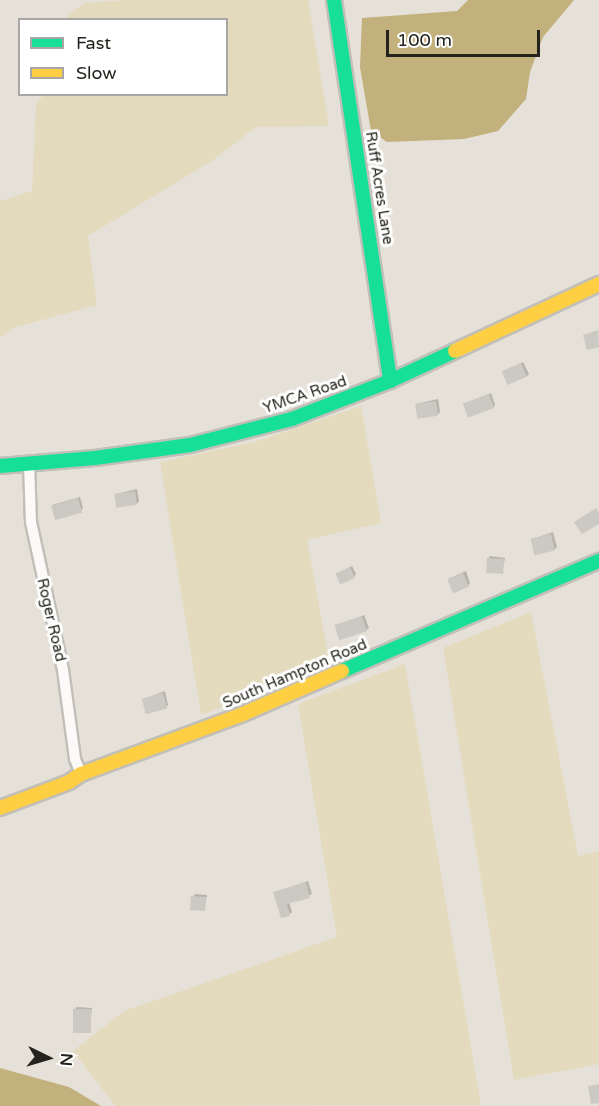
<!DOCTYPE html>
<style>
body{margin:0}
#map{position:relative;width:599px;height:1106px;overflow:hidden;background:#e5e1d8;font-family:"Varela Round",sans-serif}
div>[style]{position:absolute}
.green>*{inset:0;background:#e4dbbe}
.water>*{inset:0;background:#c2b17d}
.shadow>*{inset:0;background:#0003}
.building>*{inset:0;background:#ccc9c2;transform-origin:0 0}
.roads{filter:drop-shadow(2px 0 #c1bfb8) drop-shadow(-2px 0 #c1bfb8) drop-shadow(0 2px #c1bfb8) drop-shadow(0 -2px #c1bfb8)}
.street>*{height:10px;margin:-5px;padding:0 5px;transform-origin:5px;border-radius:5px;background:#fbfaf9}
.fast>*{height:14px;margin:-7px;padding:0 7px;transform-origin:7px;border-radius:7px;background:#16e098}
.slow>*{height:14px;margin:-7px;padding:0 7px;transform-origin:7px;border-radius:7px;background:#ffcf43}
span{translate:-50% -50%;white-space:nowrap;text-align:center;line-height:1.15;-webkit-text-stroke:6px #fff;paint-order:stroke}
.street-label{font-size:15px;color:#25231d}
.legend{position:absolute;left:18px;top:18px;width:210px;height:78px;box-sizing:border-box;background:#fff;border:2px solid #a8a7a5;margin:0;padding:8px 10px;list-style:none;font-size:18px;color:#25231d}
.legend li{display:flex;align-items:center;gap:12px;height:30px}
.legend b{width:30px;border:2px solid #a8a7a5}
.north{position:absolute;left:18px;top:1028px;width:60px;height:60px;-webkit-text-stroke:4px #fff;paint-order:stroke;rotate:95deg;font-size:16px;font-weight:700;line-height:24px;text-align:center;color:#25231d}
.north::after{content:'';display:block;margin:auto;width:21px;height:27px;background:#25231d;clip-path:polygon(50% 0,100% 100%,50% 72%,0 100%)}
.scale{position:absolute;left:386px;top:30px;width:154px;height:27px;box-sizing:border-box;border:3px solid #25231d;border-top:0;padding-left:8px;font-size:18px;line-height:21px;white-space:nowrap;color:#25231d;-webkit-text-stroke:4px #fff;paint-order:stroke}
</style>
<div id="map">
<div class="green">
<i style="clip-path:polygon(126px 0,308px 0,329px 126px,256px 127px,212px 161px,88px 236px,97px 305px,13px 328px,0 338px,0 201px,32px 191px,36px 105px,43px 95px,226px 94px,226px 20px,64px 19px,84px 3px)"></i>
<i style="clip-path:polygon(361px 406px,381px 523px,307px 540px,330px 665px,201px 715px,160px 462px,255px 442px)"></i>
<i style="clip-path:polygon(531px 612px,578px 856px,599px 851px,599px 1064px,514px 1080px,443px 648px)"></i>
<i style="clip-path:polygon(405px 664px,481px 1105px,115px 1106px,73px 1051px,124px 1011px,337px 937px,298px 704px)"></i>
</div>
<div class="water">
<i style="clip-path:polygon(468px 0,574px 0,543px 37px,530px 72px,526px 99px,498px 131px,464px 139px,387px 142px,371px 131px,360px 67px,362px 18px,457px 11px)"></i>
<i style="clip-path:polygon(0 1068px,69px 1087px,101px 1106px,0 1106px)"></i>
</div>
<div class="shadow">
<i style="clip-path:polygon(523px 362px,529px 374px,527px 376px,504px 372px)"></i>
<i style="clip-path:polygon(491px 393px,495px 405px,493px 407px,464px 404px)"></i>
<i style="clip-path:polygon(438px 399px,440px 412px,438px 414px,416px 404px)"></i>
<i style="clip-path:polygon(137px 489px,139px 501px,137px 504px,116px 494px)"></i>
<i style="clip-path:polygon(80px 497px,83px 508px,81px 510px,52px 505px)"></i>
<i style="clip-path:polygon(553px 532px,557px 547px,554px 550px,533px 539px)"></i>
<i style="clip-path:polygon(490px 556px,505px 558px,502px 573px,488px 559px)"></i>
<i style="clip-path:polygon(352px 566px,356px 574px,354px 577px,338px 574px)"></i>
<i style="clip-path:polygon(466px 571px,470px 583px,468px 586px,448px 579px)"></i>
<i style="clip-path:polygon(364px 615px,369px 628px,366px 630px,337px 626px)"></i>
<i style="clip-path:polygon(165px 691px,168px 705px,166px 707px,144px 699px)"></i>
<i style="clip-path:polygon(308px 881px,312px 894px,289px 902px,292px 912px,290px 914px,274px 893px)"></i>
<i style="clip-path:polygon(195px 894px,207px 895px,204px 910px,193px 897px)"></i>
<i style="clip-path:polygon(77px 1007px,92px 1008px,89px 1032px,75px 1009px)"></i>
</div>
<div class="building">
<i style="clip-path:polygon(598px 330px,599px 347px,587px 350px,583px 335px)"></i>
<i style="left:521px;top:363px;width:15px;height:21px;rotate:67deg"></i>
<i style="left:489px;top:394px;width:15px;height:28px;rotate:70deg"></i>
<i style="left:436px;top:401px;width:15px;height:21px;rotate:82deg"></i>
<i style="left:135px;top:491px;width:14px;height:21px;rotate:82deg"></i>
<i style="left:78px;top:498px;width:15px;height:28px;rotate:74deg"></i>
<i style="clip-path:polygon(596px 508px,599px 513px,599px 524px,582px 534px,574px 522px)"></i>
<i style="left:551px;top:534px;width:17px;height:21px;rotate:77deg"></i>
<i style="left:487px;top:558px;width:17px;height:15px;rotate:3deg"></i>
<i style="left:350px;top:567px;width:12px;height:16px;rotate:66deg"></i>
<i style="left:463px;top:573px;width:15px;height:17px;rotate:67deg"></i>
<i style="left:362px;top:616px;width:16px;height:29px;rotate:72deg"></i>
<i style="left:163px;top:693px;width:16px;height:22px;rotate:75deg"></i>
<i style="clip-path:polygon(306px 882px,310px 898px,287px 904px,290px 916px,281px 918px,273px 892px)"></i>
<i style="left:191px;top:896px;width:15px;height:14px;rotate:4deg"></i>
<i style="left:73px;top:1009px;width:18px;height:24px"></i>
<i style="clip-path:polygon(599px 1084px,599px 1103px,591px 1104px,588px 1086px)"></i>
</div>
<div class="roads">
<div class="street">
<i style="left:29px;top:463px;width:59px;rotate:88.1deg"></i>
<i style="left:31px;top:522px;width:151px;rotate:77.8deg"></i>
<i style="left:63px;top:670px;width:90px;rotate:82.3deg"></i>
<i style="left:75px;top:759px;width:16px;rotate:68deg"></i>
</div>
<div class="fast">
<i style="left:334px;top:0;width:385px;rotate:81.6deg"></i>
<i style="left:0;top:466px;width:95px;rotate:-4.8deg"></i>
<i style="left:95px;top:458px;width:96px;rotate:-7.8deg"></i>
<i style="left:190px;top:445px;width:105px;rotate:-14.3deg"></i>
<i style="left:292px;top:419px;width:105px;rotate:-21.2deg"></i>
<i style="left:390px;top:381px;width:72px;rotate:-24.8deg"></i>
<i style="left:342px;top:671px;width:280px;rotate:-23.2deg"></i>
</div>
<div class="slow">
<i style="left:455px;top:351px;width:159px;rotate:-25deg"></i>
<i style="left:0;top:808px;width:74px;rotate:-20.6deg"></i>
<i style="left:69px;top:782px;width:14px;rotate:-34deg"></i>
<i style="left:81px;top:774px;width:173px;rotate:-20.3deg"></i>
<i style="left:243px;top:714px;width:108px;rotate:-23.5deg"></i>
</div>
</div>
<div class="street-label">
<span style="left:379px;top:188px;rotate:81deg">Ruff Acres Lane</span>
<span style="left:305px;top:395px;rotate:-19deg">YMCA Road</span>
<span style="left:51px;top:620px;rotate:77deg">Roger Road</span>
<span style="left:295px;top:674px;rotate:-23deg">South Hampton Road</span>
</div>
<ul class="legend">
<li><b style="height:8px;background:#16e098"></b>Fast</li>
<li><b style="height:8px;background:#ffcf43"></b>Slow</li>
</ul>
<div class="north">N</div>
<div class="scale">100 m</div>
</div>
